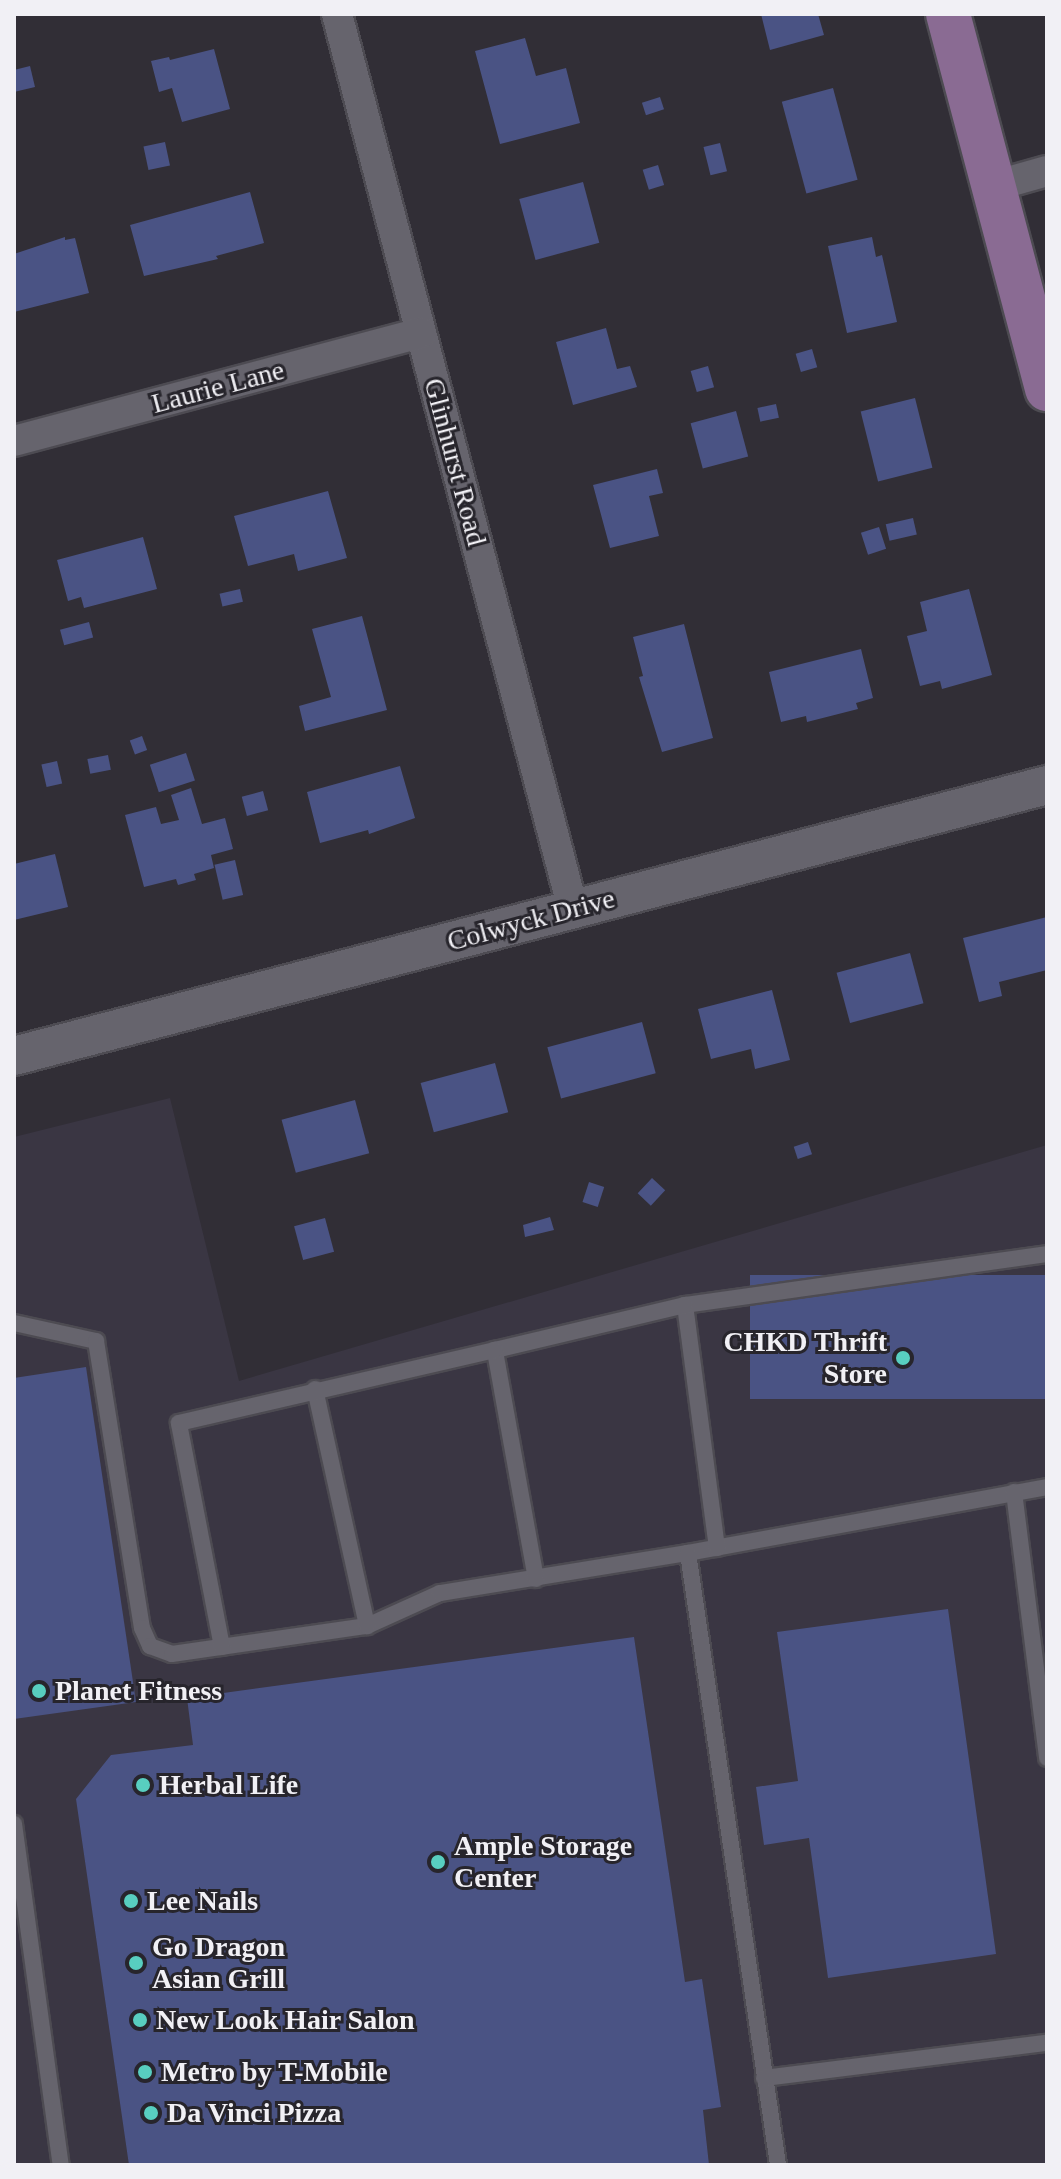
<!DOCTYPE html>
<style>
body{margin:0}
#map{position:relative;width:1061px;height:2179px;overflow:hidden;background:#312e36;font-family:"Times New Roman",serif}
div>[style]{position:absolute}
.built>*{inset:0;background:#3a3643}
.building>*{inset:0;background:#4a5384;transform-origin:0 0}
.roads{filter:drop-shadow(2px 0 #4d4b52) drop-shadow(-2px 0 #4d4b52) drop-shadow(0 2px #4d4b52) drop-shadow(0 -2px #4d4b52)}
.service>*{height:16px;margin:-8px;padding:0 8px;transform-origin:8px;border-radius:8px;background:#66646d}
.minor>*{height:30px;margin:-15px;padding:0 15px;transform-origin:15px;border-radius:15px;background:#66646d}
.tertiary>*{height:38px;margin:-19px;padding:0 19px;transform-origin:19px;border-radius:19px;background:#66646d}
.primary>*{height:44px;margin:-22px;padding:0 22px;transform-origin:22px;border-radius:22px;background:#8a6b93}
.dots>*{width:22px;height:22px;translate:-50% -50%;box-sizing:border-box;border:4px solid #27252c;border-radius:50%}
span{translate:-50% -50%;white-space:nowrap;text-align:center;line-height:1.15;-webkit-text-stroke:6px #27252c;paint-order:stroke}
.street-label{font-size:28px;color:#f1f0f5}
.poi-label{font-size:28px;color:#f1f0f5;font-weight:700}
.right{translate:-100% -50%;text-align:right}
.left{translate:0 -50%;text-align:left}
.frame{position:absolute;inset:0;border:16px solid #f1f0f5;pointer-events:none}
</style>
<div id="map">
<div class="built">
<i style="clip-path:polygon(170px 1098px,239px 1381px,1047px 1145px,1047px 2165px,14px 2165px,14px 1137px)"></i>
</div>
<div class="building">
<i style="clip-path:polygon(761px 14px,818px 14px,824px 35px,770px 50px)"></i>
<i style="clip-path:polygon(525px 38px,536px 76px,566px 68px,580px 123px,500px 144px,475px 51px)"></i>
<i style="clip-path:polygon(214px 49px,230px 109px,182px 122px,172px 88px,159px 92px,151px 61px,169px 57px,170px 60px)"></i>
<i style="clip-path:polygon(30px 66px,35px 87px,14px 92px,14px 70px)"></i>
<i style="left:833px;top:88px;width:95px;height:53px;rotate:75deg"></i>
<i style="left:660px;top:97px;width:13px;height:19px;rotate:72deg"></i>
<i style="left:165px;top:142px;width:24px;height:22px;rotate:78deg"></i>
<i style="left:720px;top:143px;width:29px;height:17px;rotate:76deg"></i>
<i style="left:658px;top:165px;width:21px;height:16px;rotate:73deg"></i>
<i style="left:583px;top:182px;width:63px;height:66px;rotate:75deg"></i>
<i style="clip-path:polygon(250px 192px,264px 243px,216px 256px,218px 259px,144px 276px,130px 225px)"></i>
<i style="clip-path:polygon(65px 237px,65px 240px,75px 238px,89px 293px,14px 312px,14px 254px)"></i>
<i style="clip-path:polygon(872px 237px,876px 257px,882px 255px,897px 322px,847px 333px,828px 246px)"></i>
<i style="clip-path:polygon(606px 328px,617px 369px,630px 366px,637px 387px,573px 405px,556px 342px)"></i>
<i style="left:812px;top:349px;width:19px;height:17px;rotate:74deg"></i>
<i style="left:708px;top:366px;width:22px;height:18px;rotate:74deg"></i>
<i style="left:915px;top:398px;width:72px;height:56px;rotate:76deg"></i>
<i style="left:776px;top:404px;width:14px;height:19px;rotate:78deg"></i>
<i style="left:736px;top:411px;width:47px;height:47px;rotate:75deg"></i>
<i style="clip-path:polygon(657px 469px,663px 493px,649px 496px,659px 536px,610px 548px,593px 485px)"></i>
<i style="clip-path:polygon(328px 491px,347px 558px,298px 571px,294px 554px,248px 566px,234px 516px)"></i>
<i style="left:913px;top:518px;width:17px;height:28px;rotate:77deg"></i>
<i style="left:879px;top:527px;width:23px;height:19px;rotate:72deg"></i>
<i style="clip-path:polygon(143px 537px,157px 589px,84px 608px,81px 597px,68px 601px,57px 560px)"></i>
<i style="left:240px;top:589px;width:13px;height:21px;rotate:77deg"></i>
<i style="clip-path:polygon(969px 589px,992px 675px,942px 689px,940px 681px,920px 686px,907px 636px,927px 631px,920px 602px)"></i>
<i style="clip-path:polygon(362px 616px,387px 710px,305px 731px,299px 706px,331px 697px,312px 629px)"></i>
<i style="left:89px;top:622px;width:16px;height:30px;rotate:75deg"></i>
<i style="clip-path:polygon(684px 624px,713px 738px,662px 752px,639px 677px,643px 676px,633px 637px)"></i>
<i style="clip-path:polygon(861px 649px,873px 698px,856px 703px,858px 709px,807px 722px,806px 716px,781px 722px,769px 672px)"></i>
<i style="left:142px;top:736px;width:15px;height:13px;rotate:70deg"></i>
<i style="left:186px;top:753px;width:29px;height:38px;rotate:72deg"></i>
<i style="left:108px;top:755px;width:15px;height:21px;rotate:79deg"></i>
<i style="left:57px;top:761px;width:23px;height:16px;rotate:77deg"></i>
<i style="clip-path:polygon(400px 766px,415px 818px,369px 834px,368px 830px,320px 843px,307px 792px)"></i>
<i style="clip-path:polygon(191px 788px,202px 824px,225px 818px,233px 849px,211px 855px,214px 868px,194px 874px,196px 880px,178px 885px,176px 879px,144px 887px,125px 815px,156px 807px,161px 824px,179px 820px,171px 795px)"></i>
<i style="left:263px;top:791px;width:20px;height:22px;rotate:75deg"></i>
<i style="clip-path:polygon(55px 854px,68px 907px,14px 920px,14px 864px)"></i>
<i style="left:235px;top:860px;width:36px;height:21px;rotate:77deg"></i>
<i style="clip-path:polygon(1047px 917px,1047px 970px,999px 982px,1002px 996px,979px 1002px,963px 938px)"></i>
<i style="left:910px;top:953px;width:52px;height:76px;rotate:75deg"></i>
<i style="clip-path:polygon(772px 990px,790px 1060px,755px 1069px,751px 1049px,711px 1059px,698px 1009px)"></i>
<i style="left:642px;top:1022px;width:53px;height:98px;rotate:75deg"></i>
<i style="left:495px;top:1063px;width:51px;height:77px;rotate:75deg"></i>
<i style="left:355px;top:1100px;width:55px;height:76px;rotate:75deg"></i>
<i style="left:808px;top:1142px;width:13px;height:15px;rotate:72deg"></i>
<i style="left:652px;top:1178px;width:18px;height:21px;rotate:43deg"></i>
<i style="left:589px;top:1182px;width:16px;height:21px;rotate:18deg"></i>
<i style="clip-path:polygon(550px 1217px,554px 1230px,525px 1237px,523px 1225px)"></i>
<i style="left:325px;top:1218px;width:35px;height:32px;rotate:75deg"></i>
<i style="left:1047px;top:1275px;width:124px;height:297px;rotate:90deg"></i>
<i style="clip-path:polygon(86px 1367px,136px 1702px,14px 1719px,14px 1378px)"></i>
<i style="clip-path:polygon(948px 1609px,996px 1954px,828px 1978px,809px 1838px,764px 1845px,756px 1787px,798px 1781px,777px 1632px)"></i>
<i style="clip-path:polygon(634px 1637px,685px 1982px,702px 1979px,721px 2107px,703px 2110px,709px 2165px,129px 2165px,76px 1799px,111px 1755px,193px 1745px,187px 1698px)"></i>
</div>
<div class="roads">
<div class="service">
<i style="left:14px;top:1323px;width:84px;rotate:12.4deg"></i>
<i style="left:96px;top:1341px;width:291px;rotate:80.9deg"></i>
<i style="left:142px;top:1628px;width:20px;rotate:66deg"></i>
<i style="left:150px;top:1646px;width:23px;rotate:20deg"></i>
<i style="left:172px;top:1654px;width:197px;rotate:-8.2deg"></i>
<i style="left:367px;top:1626px;width:80px;rotate:-24.3deg"></i>
<i style="left:440px;top:1593px;width:251px;rotate:-9.2deg"></i>
<i style="left:688px;top:1553px;width:365px;rotate:-10.4deg"></i>
<i style="left:315px;top:1389px;width:243px;rotate:77.6deg"></i>
<i style="left:1014px;top:1492px;width:268px;rotate:82.9deg"></i>
<i style="left:717px;top:1548px;width:245px;rotate:-97.5deg"></i>
<i style="left:685px;top:1305px;width:366px;rotate:-8deg"></i>
<i style="left:688px;top:1553px;width:619px;rotate:81.63deg"></i>
<i style="left:536px;top:1579px;width:233px;rotate:-100.2deg"></i>
<i style="left:495px;top:1350px;width:195px;rotate:-13.3deg"></i>
<i style="left:222px;top:1647px;width:228px;rotate:-100.9deg"></i>
<i style="left:179px;top:1423px;width:324px;rotate:-13deg"></i>
<i style="left:14px;top:1824px;width:344px;rotate:82.2deg"></i>
<i style="left:764px;top:2078px;width:285px;rotate:-7.1deg"></i>
</div>
<div class="minor">
<i style="left:337px;top:14px;width:926px;rotate:75.23deg"></i>
<i style="left:994px;top:186px;width:55px;rotate:-15.8deg"></i>
<i style="left:14px;top:441px;width:421px;rotate:-14.9deg"></i>
</div>
<div class="tertiary">
<i style="left:14px;top:1056px;width:1068px;rotate:-14.7deg"></i>
</div>
<div class="primary">
<i style="left:948px;top:14px;width:388px;rotate:75.2deg"></i>
</div>
</div>
<div class="dots">
<i style="left:903px;top:1358px;background:#58cec0"></i>
<i style="left:39px;top:1691px;background:#58cec0"></i>
<i style="left:143px;top:1785px;background:#58cec0"></i>
<i style="left:438px;top:1862px;background:#58cec0"></i>
<i style="left:131px;top:1901px;background:#58cec0"></i>
<i style="left:136px;top:1963px;background:#58cec0"></i>
<i style="left:140px;top:2020px;background:#58cec0"></i>
<i style="left:145px;top:2072px;background:#58cec0"></i>
<i style="left:151px;top:2113px;background:#58cec0"></i>
</div>
<div class="street-label">
<span style="left:218px;top:387px;rotate:-15deg">Laurie Lane</span>
<span style="left:455px;top:462px;rotate:75deg">Glinhurst Road</span>
<span style="left:531px;top:920px;rotate:-15deg">Colwyck Drive</span>
</div>
<div class="poi-label">
<span class="right" style="left:887px;top:1358px">CHKD Thrift<br>Store</span>
<span class="left" style="left:55px;top:1691px">Planet Fitness</span>
<span class="left" style="left:159px;top:1785px">Herbal Life</span>
<span class="left" style="left:454px;top:1862px">Ample Storage<br>Center</span>
<span class="left" style="left:147px;top:1901px">Lee Nails</span>
<span class="left" style="left:152px;top:1963px">Go Dragon<br>Asian Grill</span>
<span class="left" style="left:156px;top:2020px">New Look Hair Salon</span>
<span class="left" style="left:161px;top:2072px">Metro by T-Mobile</span>
<span class="left" style="left:167px;top:2113px">Da Vinci Pizza</span>
</div>
<div class="frame"></div>
</div>
